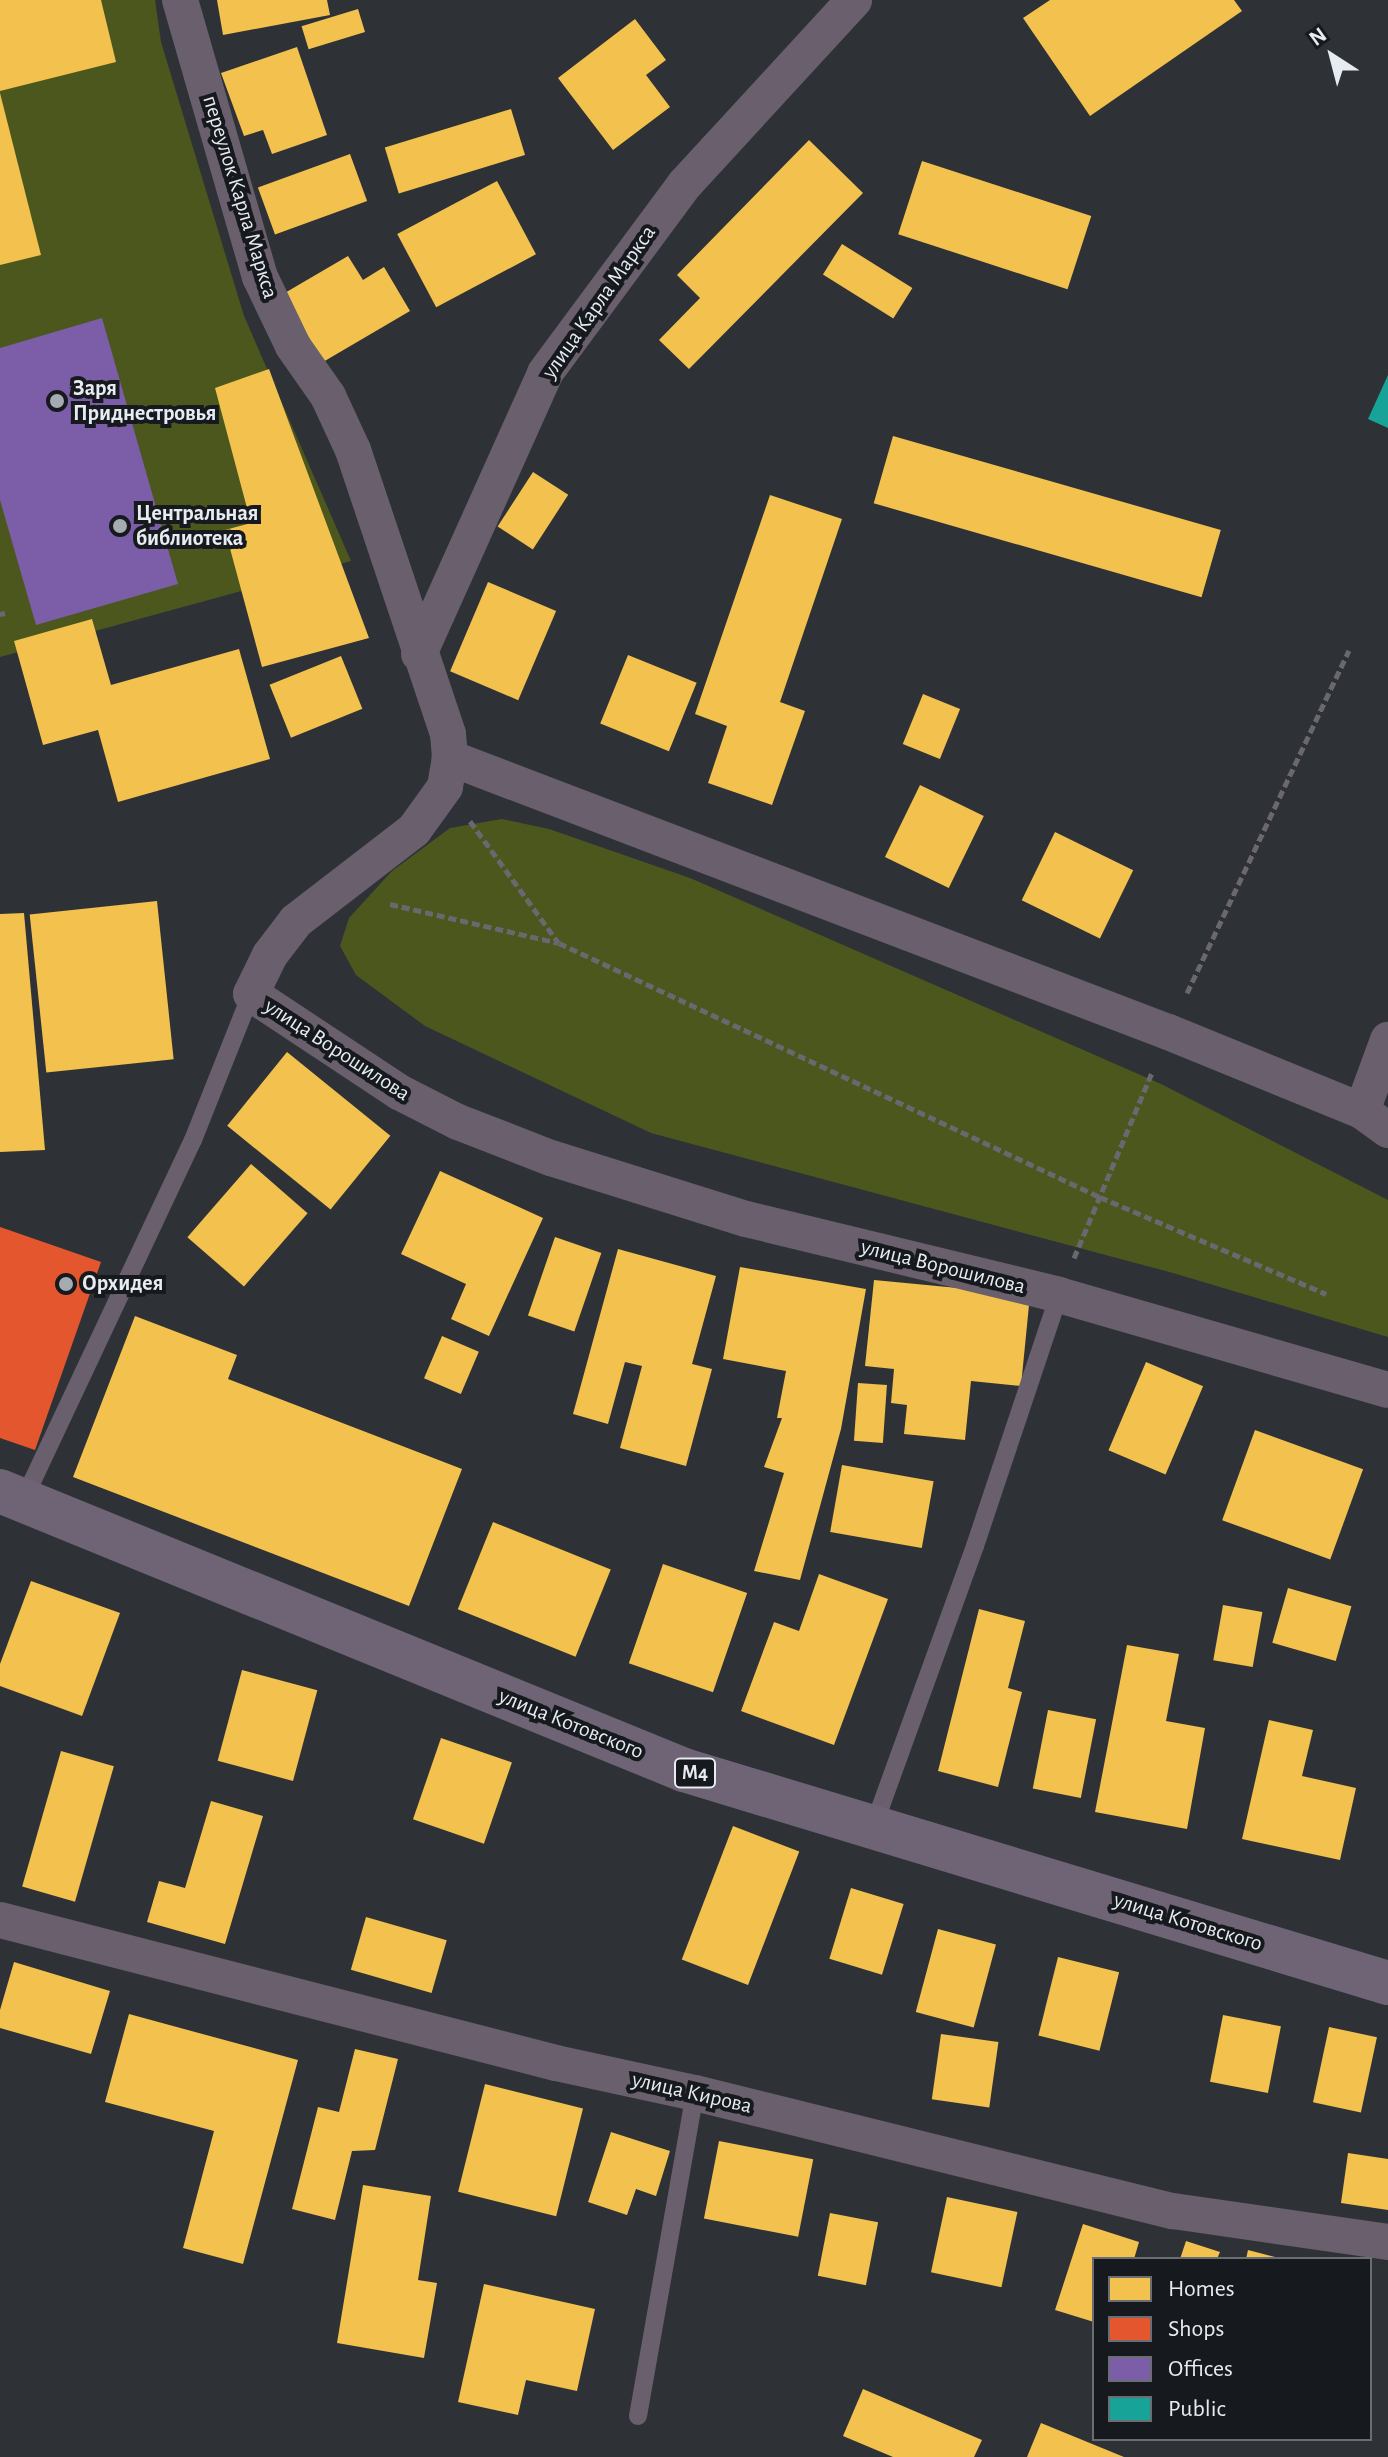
<!DOCTYPE html>
<meta charset="utf-8">
<style>
body{margin:0}
#map{position:relative;width:1388px;height:2457px;overflow:hidden;background:#2e3237;font-family:"Alegreya Sans",sans-serif}
div>[style]{position:absolute}
.green>*{inset:0;background:#4c571e}
.homes>*{inset:0;background:#f2c14e;transform-origin:0 0}
.shops>*{inset:0;background:#e4572e}
.offices>*{inset:0;background:#7b5ea7}
.public>*{inset:0;background:#17a398}
.path>*{height:5px;margin-top:-2.5px;transform-origin:0;background:repeating-linear-gradient(90deg,#6a6770 0 8px,transparent 0 12px)}
.lane>*{height:18px;margin:-9px;padding:0 9px;transform-origin:9px;border-radius:9px;background:#695f6d}
.street>*{height:36px;margin:-18px;padding:0 18px;transform-origin:18px;border-radius:18px;background:#695f6d}
.highway>*{height:44px;margin:-22px;padding:0 22px;transform-origin:22px;border-radius:22px;background:#6e6476}
.dots>*{width:22px;height:22px;translate:-50% -50%;box-sizing:border-box;border:4px solid #16191d;border-radius:50%}
span{translate:-50% -50%;white-space:nowrap;text-align:center;line-height:1.15;-webkit-text-stroke:8px #16191d;paint-order:stroke}
.shield-label span{padding:2px 6px;background:#16191d;border:2px solid;border-radius:6px;-webkit-text-stroke-width:0}
.shield-label{font-size:20px;color:#e7ecf2;font-weight:700}
.street-label{font-size:22px;color:#e7ecf2}
.poi-label{font-size:22px;color:#e7ecf2;font-weight:700}
.left{translate:0 -50%;text-align:left}
.legend{position:absolute;left:1092px;top:2257px;width:280px;height:184px;box-sizing:border-box;background:#16191d;border:2px solid #6a6d72;margin:0;padding:10px 14px;list-style:none;font-size:24px;color:#e7ecf2}
.legend li{display:flex;align-items:center;gap:16px;height:40px}
.legend b{width:40px;border:2px solid #6a6d72}
.north{position:absolute;left:1292px;top:16px;width:80px;height:80px;-webkit-text-stroke:6px #16191d;paint-order:stroke;rotate:324deg;font-size:22px;font-weight:700;line-height:32px;text-align:center;color:#e7ecf2}
.north::after{content:'';display:block;margin:auto;width:28px;height:36px;background:#e7ecf2;clip-path:polygon(50% 0,100% 100%,50% 72%,0 100%)}
</style>
<div id="map">
<div class="green">
<i style="clip-path:polygon(0 0,155px 0,161px 42px,244px 316px,351px 561px,0 657px)"></i>
<i style="clip-path:polygon(502px 819px,549px 829px,690px 878px,1161px 1084px,1388px 1200px,1388px 1337px,1173px 1273px,651px 1133px,425px 1026px,356px 975px,340px 946px,349px 918px,392px 871px,450px 828px)"></i>
</div>
<div class="homes">
<i style="clip-path:polygon(0 0,101px 0,116px 62px,0 91px)"></i>
<i style="clip-path:polygon(217px 0,327px 0,330px 15px,223px 35px)"></i>
<i style="clip-path:polygon(1050px 0,1234px 0,1242px 11px,1090px 116px,1023px 18px)"></i>
<i style="left:358px;top:9px;width:24px;height:59px;rotate:73deg"></i>
<i style="clip-path:polygon(635px 19px,666px 60px,646px 75px,670px 107px,613px 150px,558px 78px)"></i>
<i style="clip-path:polygon(297px 47px,327px 135px,272px 154px,263px 130px,244px 136px,221px 73px)"></i>
<i style="clip-path:polygon(0 93px,41px 255px,0 265px)"></i>
<i style="left:511px;top:109px;width:48px;height:132px;rotate:73deg"></i>
<i style="clip-path:polygon(809px 140px,863px 193px,689px 369px,659px 340px,700px 298px,677px 275px)"></i>
<i style="left:350px;top:154px;width:50px;height:98px;rotate:70deg"></i>
<i style="left:922px;top:161px;width:178px;height:77px;rotate:18deg"></i>
<i style="left:497px;top:181px;width:83px;height:113px;rotate:62deg"></i>
<i style="left:842px;top:244px;width:83px;height:36px;rotate:32deg"></i>
<i style="clip-path:polygon(348px 256px,363px 280px,384px 267px,410px 311px,323px 362px,283px 294px)"></i>
<i style="clip-path:polygon(269px 369px,369px 638px,262px 667px,225px 530px,251px 523px,215px 388px)"></i>
<i style="left:893px;top:436px;width:341px;height:70px;rotate:16deg"></i>
<i style="left:533px;top:472px;width:42px;height:65px;rotate:33deg"></i>
<i style="clip-path:polygon(770px 495px,842px 519px,780px 702px,805px 711px,772px 805px,708px 783px,727px 726px,695px 714px)"></i>
<i style="left:488px;top:582px;width:74px;height:97px;rotate:23deg"></i>
<i style="clip-path:polygon(92px 619px,111px 685px,239px 649px,270px 759px,118px 802px,98px 730px,43px 745px,14px 641px)"></i>
<i style="left:628px;top:655px;width:74px;height:74px;rotate:22deg"></i>
<i style="left:341px;top:656px;width:57px;height:77px;rotate:68deg"></i>
<i style="left:923px;top:694px;width:40px;height:54px;rotate:22deg"></i>
<i style="left:920px;top:785px;width:71px;height:80px;rotate:26deg"></i>
<i style="left:1055px;top:832px;width:87px;height:76px;rotate:26deg"></i>
<i style="left:157px;top:901px;width:159px;height:128px;rotate:84deg"></i>
<i style="clip-path:polygon(24px 913px,45px 1150px,0 1152px,0 914px)"></i>
<i style="left:287px;top:1052px;width:133px;height:95px;rotate:39deg"></i>
<i style="left:251px;top:1164px;width:75px;height:97px;rotate:41deg"></i>
<i style="clip-path:polygon(440px 1171px,543px 1218px,489px 1336px,451px 1319px,466px 1284px,401px 1254px)"></i>
<i style="left:555px;top:1237px;width:49px;height:83px;rotate:19deg"></i>
<i style="clip-path:polygon(618px 1249px,716px 1276px,692px 1364px,712px 1369px,686px 1466px,620px 1448px,642px 1366px,625px 1362px,608px 1424px,573px 1414px)"></i>
<i style="clip-path:polygon(740px 1267px,866px 1289px,841px 1429px,800px 1580px,754px 1571px,784px 1473px,764px 1467px,782px 1418px,777px 1418px,786px 1371px,723px 1359px)"></i>
<i style="clip-path:polygon(874px 1280px,1030px 1295px,1021px 1386px,971px 1381px,965px 1440px,904px 1434px,907px 1405px,891px 1403px,894px 1369px,865px 1366px)"></i>
<i style="clip-path:polygon(135px 1316px,237px 1355px,228px 1379px,462px 1469px,409px 1606px,73px 1477px)"></i>
<i style="left:442px;top:1336px;width:40px;height:46px;rotate:23deg"></i>
<i style="left:1146px;top:1362px;width:62px;height:96px;rotate:23deg"></i>
<i style="left:858px;top:1383px;width:29px;height:58px;rotate:4deg"></i>
<i style="left:1255px;top:1430px;width:115px;height:96px;rotate:20deg"></i>
<i style="left:842px;top:1465px;width:93px;height:68px;rotate:10deg"></i>
<i style="left:493px;top:1522px;width:127px;height:94px;rotate:22deg"></i>
<i style="left:663px;top:1564px;width:89px;height:105px;rotate:19deg"></i>
<i style="clip-path:polygon(819px 1574px,888px 1599px,834px 1745px,741px 1711px,774px 1622px,799px 1631px)"></i>
<i style="clip-path:polygon(31px 1581px,120px 1613px,82px 1716px,0 1686px,0 1664px)"></i>
<i style="left:1288px;top:1588px;width:66px;height:57px;rotate:16deg"></i>
<i style="left:1223px;top:1605px;width:40px;height:56px;rotate:10deg"></i>
<i style="clip-path:polygon(979px 1609px,1025px 1621px,1008px 1688px,1022px 1692px,998px 1787px,938px 1771px)"></i>
<i style="clip-path:polygon(1127px 1645px,1179px 1654px,1166px 1721px,1205px 1728px,1187px 1829px,1095px 1812px)"></i>
<i style="left:242px;top:1670px;width:78px;height:94px;rotate:15deg"></i>
<i style="left:1048px;top:1710px;width:49px;height:80px;rotate:11deg"></i>
<i style="clip-path:polygon(1269px 1720px,1313px 1730px,1302px 1776px,1356px 1788px,1340px 1860px,1242px 1839px)"></i>
<i style="left:441px;top:1738px;width:75px;height:86px;rotate:19deg"></i>
<i style="left:61px;top:1751px;width:55px;height:141px;rotate:16deg"></i>
<i style="clip-path:polygon(211px 1801px,263px 1816px,225px 1944px,147px 1922px,159px 1881px,185px 1888px)"></i>
<i style="left:733px;top:1826px;width:71px;height:143px;rotate:21deg"></i>
<i style="left:851px;top:1888px;width:55px;height:74px;rotate:17deg"></i>
<i style="left:366px;top:1917px;width:84px;height:55px;rotate:16deg"></i>
<i style="left:938px;top:1929px;width:60px;height:86px;rotate:15deg"></i>
<i style="left:1058px;top:1957px;width:63px;height:81px;rotate:14deg"></i>
<i style="clip-path:polygon(14px 1962px,110px 1991px,91px 2054px,0 2028px,0 2010px)"></i>
<i style="clip-path:polygon(129px 2014px,298px 2060px,243px 2264px,183px 2248px,214px 2131px,105px 2102px)"></i>
<i style="left:1223px;top:2015px;width:59px;height:68px;rotate:11deg"></i>
<i style="left:1329px;top:2027px;width:49px;height:77px;rotate:12deg"></i>
<i style="left:941px;top:2034px;width:58px;height:66px;rotate:8deg"></i>
<i style="clip-path:polygon(355px 2049px,398px 2059px,375px 2150px,352px 2151px,335px 2220px,292px 2209px,318px 2107px,339px 2112px)"></i>
<i style="left:485px;top:2084px;width:101px;height:111px;rotate:14deg"></i>
<i style="clip-path:polygon(611px 2132px,670px 2151px,656px 2196px,636px 2189px,627px 2215px,588px 2202px)"></i>
<i style="left:719px;top:2141px;width:96px;height:79px;rotate:11deg"></i>
<i style="clip-path:polygon(1348px 2153px,1388px 2159px,1388px 2210px,1341px 2203px)"></i>
<i style="clip-path:polygon(363px 2185px,431px 2196px,418px 2280px,437px 2283px,424px 2358px,337px 2343px)"></i>
<i style="left:947px;top:2197px;width:72px;height:77px;rotate:12deg"></i>
<i style="left:830px;top:2213px;width:49px;height:64px;rotate:11deg"></i>
<i style="clip-path:polygon(1083px 2224px,1139px 2242px,1134px 2259px,1094px 2259px,1094px 2322px,1055px 2310px)"></i>
<i style="clip-path:polygon(1186px 2241px,1220px 2252px,1217px 2259px,1180px 2259px)"></i>
<i style="clip-path:polygon(1248px 2250px,1279px 2258px,1279px 2259px,1246px 2259px)"></i>
<i style="clip-path:polygon(484px 2284px,595px 2309px,577px 2391px,526px 2380px,518px 2415px,458px 2402px)"></i>
<i style="clip-path:polygon(863px 2389px,982px 2440px,974px 2457px,893px 2457px,843px 2436px)"></i>
<i style="clip-path:polygon(1041px 2423px,1124px 2457px,1027px 2457px)"></i>
</div>
<div class="shops">
<i style="clip-path:polygon(0 1227px,101px 1262px,35px 1450px,0 1438px)"></i>
</div>
<div class="offices">
<i style="clip-path:polygon(102px 318px,178px 584px,36px 625px,0 500px,0 348px)"></i>
</div>
<div class="public">
<i style="clip-path:polygon(1388px 375px,1388px 428px,1368px 419px)"></i>
</div>
<div class="path">
<i style="left:0;top:614px;width:5px;rotate:-11deg"></i>
<i style="left:470px;top:821px;width:150px;rotate:54deg"></i>
<i style="left:390px;top:904px;width:173px;rotate:13deg"></i>
<i style="left:559px;top:943px;width:598px;rotate:25.15deg"></i>
<i style="left:1100px;top:1197px;width:246px;rotate:23.2deg"></i>
<i style="left:1187px;top:993px;width:379px;rotate:-64.7deg"></i>
<i style="left:1074px;top:1258px;width:202px;rotate:-67.2deg"></i>
</div>
<div class="lane">
<i style="left:23px;top:1501px;width:399px;rotate:-64.8deg"></i>
<i style="left:193px;top:1140px;width:157px;rotate:-68.3deg"></i>
<i style="left:874px;top:1825px;width:297px;rotate:-70.1deg"></i>
<i style="left:975px;top:1546px;width:265px;rotate:-71.5deg"></i>
<i style="left:638px;top:2416px;width:328px;rotate:-80deg"></i>
</div>
<div class="street">
<i style="left:180px;top:0;width:288px;rotate:73.9deg"></i>
<i style="left:260px;top:277px;width:76px;rotate:64.4deg"></i>
<i style="left:293px;top:346px;width:61px;rotate:55deg"></i>
<i style="left:328px;top:396px;width:60px;rotate:65.2deg"></i>
<i style="left:353px;top:450px;width:299px;rotate:71.5deg"></i>
<i style="left:448px;top:734px;width:24px;rotate:85deg"></i>
<i style="left:419px;top:654px;width:308px;rotate:-65.8deg"></i>
<i style="left:545px;top:373px;width:235px;rotate:-53.5deg"></i>
<i style="left:685px;top:184px;width:250px;rotate:-47.4deg"></i>
<i style="left:1362px;top:1111px;width:76px;rotate:-69.9deg"></i>
<i style="left:1388px;top:1130px;width:32px;rotate:-144deg"></i>
<i style="left:1362px;top:1111px;width:209px;rotate:-157.8deg"></i>
<i style="left:1168px;top:1032px;width:769px;rotate:-159.11deg"></i>
<i style="left:450px;top:758px;width:29px;rotate:100deg"></i>
<i style="left:445px;top:787px;width:53px;rotate:125.8deg"></i>
<i style="left:414px;top:830px;width:149px;rotate:142.4deg"></i>
<i style="left:296px;top:921px;width:43px;rotate:127.4deg"></i>
<i style="left:270px;top:955px;width:43px;rotate:116deg"></i>
<i style="left:251px;top:994px;width:178px;rotate:33.5deg"></i>
<i style="left:399px;top:1092px;width:66px;rotate:27deg"></i>
<i style="left:458px;top:1122px;width:100px;rotate:21.2deg"></i>
<i style="left:551px;top:1158px;width:204px;rotate:17.4deg"></i>
<i style="left:746px;top:1219px;width:322px;rotate:13.6deg"></i>
<i style="left:1059px;top:1295px;width:342px;rotate:16.1deg"></i>
<i style="left:0;top:1920px;width:574px;rotate:14.42deg"></i>
<i style="left:556px;top:2063px;width:142px;rotate:12.2deg"></i>
<i style="left:695px;top:2093px;width:492px;rotate:13.9deg"></i>
<i style="left:1173px;top:2211px;width:217px;rotate:8.2deg"></i>
</div>
<div class="highway">
<i style="left:0;top:1491px;width:739px;rotate:22.19deg"></i>
<i style="left:684px;top:1770px;width:736px;rotate:16.83deg"></i>
</div>
<div class="dots">
<i style="left:57px;top:401px;background:#a6abb1"></i>
<i style="left:120px;top:526px;background:#a6abb1"></i>
<i style="left:66px;top:1284px;background:#a6abb1"></i>
</div>
<div class="shield-label">
<span style="left:695px;top:1773px">M4</span>
</div>
<div class="street-label">
<span style="left:240px;top:197px;rotate:73deg">переулок Карла Маркса</span>
<span style="left:599px;top:302px;rotate:-55deg">улица Карла Маркса</span>
<span style="left:337px;top:1050px;rotate:33deg">улица Ворошилова</span>
<span style="left:943px;top:1267px;rotate:14deg">улица Ворошилова</span>
<span style="left:571px;top:1724px;rotate:22deg">улица Котовского</span>
<span style="left:1188px;top:1922px;rotate:17deg">улица Котовского</span>
<span style="left:692px;top:2093px;rotate:13deg">улица Кирова</span>
</div>
<div class="poi-label">
<span class="left" style="left:73px;top:401px">Заря<br>Приднестровья</span>
<span class="left" style="left:136px;top:526px">Центральная<br>библиотека</span>
<span class="left" style="left:82px;top:1284px">Орхидея</span>
</div>
<ul class="legend">
<li><b style="height:22px;background:#f2c14e"></b>Homes</li>
<li><b style="height:22px;background:#e4572e"></b>Shops</li>
<li><b style="height:22px;background:#7b5ea7"></b>Offices</li>
<li><b style="height:22px;background:#17a398"></b>Public</li>
</ul>
<div class="north">N</div>
</div>
